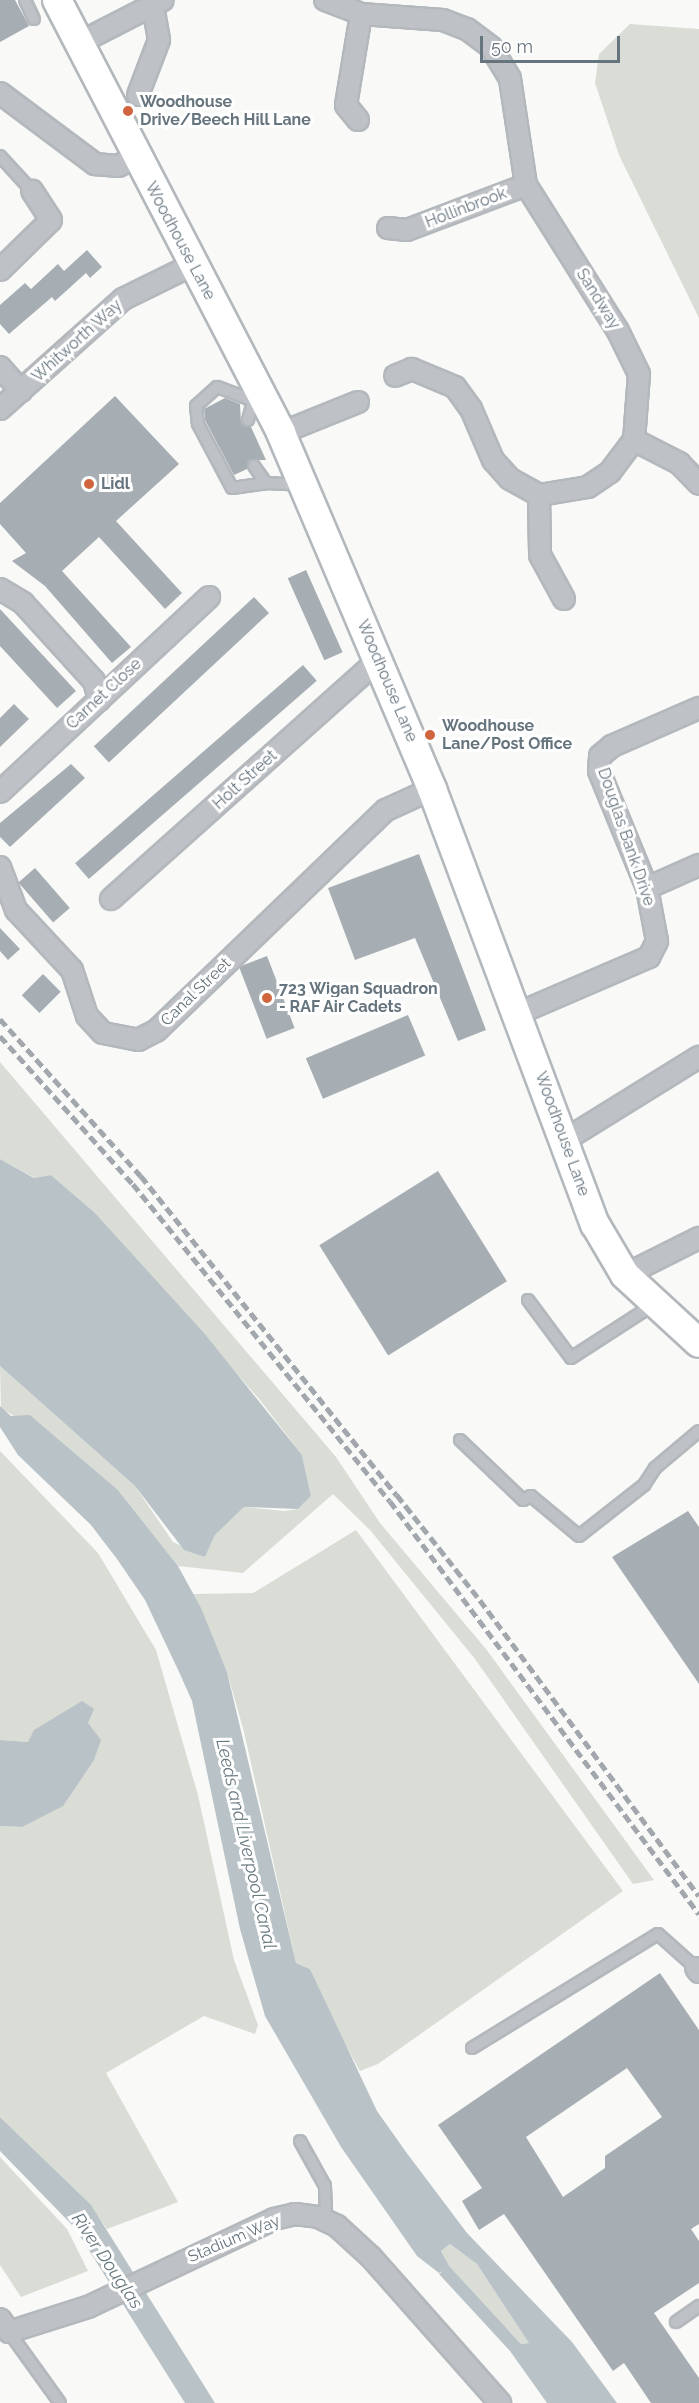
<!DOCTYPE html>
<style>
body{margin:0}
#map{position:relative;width:699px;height:2403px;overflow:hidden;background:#f9f9f7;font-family:Raleway,sans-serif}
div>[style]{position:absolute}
.green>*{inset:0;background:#d9ddd6}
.water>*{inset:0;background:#b9c3c7}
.building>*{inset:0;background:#a6aeb3;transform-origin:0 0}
.roads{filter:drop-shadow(2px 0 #b3b8bc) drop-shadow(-2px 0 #b3b8bc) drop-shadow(0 2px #b3b8bc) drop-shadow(0 -2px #b3b8bc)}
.service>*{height:10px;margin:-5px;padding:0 5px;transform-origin:5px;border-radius:5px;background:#bec2c6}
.minor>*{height:20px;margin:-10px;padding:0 10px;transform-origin:10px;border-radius:10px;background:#bec2c6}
.secondary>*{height:28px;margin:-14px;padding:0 14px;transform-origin:14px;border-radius:14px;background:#fff}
.rail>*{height:4.5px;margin-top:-2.25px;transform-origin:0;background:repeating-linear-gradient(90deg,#a1a7ac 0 9px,transparent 0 13.5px)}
.dots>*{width:16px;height:16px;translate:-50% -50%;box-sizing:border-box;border:3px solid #fff;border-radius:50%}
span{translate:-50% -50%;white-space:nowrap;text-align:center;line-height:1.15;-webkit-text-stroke:6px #fff;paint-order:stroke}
.poi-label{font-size:16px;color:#66747e;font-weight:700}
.left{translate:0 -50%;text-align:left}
.street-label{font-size:16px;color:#66747e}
.water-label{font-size:18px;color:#67787f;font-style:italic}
.scale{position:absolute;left:480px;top:36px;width:140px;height:27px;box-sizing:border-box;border:3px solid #66747e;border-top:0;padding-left:8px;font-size:18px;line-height:21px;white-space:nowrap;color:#66747e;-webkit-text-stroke:4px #fff;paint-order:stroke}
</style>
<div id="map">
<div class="green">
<i style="clip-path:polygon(630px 24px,699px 29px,699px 318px,619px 155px,595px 83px,599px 54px)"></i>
<i style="clip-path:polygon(0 1062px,336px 1457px,380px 1523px,486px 1649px,654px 1880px,633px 1884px,475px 1659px,370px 1530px,333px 1494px,243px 1573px,178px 1566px,118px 1490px,30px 1415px,17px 1418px,1px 1408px,0 1366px,135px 1486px,173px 1542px,205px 1557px,215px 1535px,244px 1507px,285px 1511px,298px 1509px,311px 1496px,302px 1455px,260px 1400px,94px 1212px,51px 1175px,35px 1178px,0 1159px)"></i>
<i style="clip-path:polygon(0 1451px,98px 1553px,156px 1650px,198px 1795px,234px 1960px,258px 2025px,255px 2034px,204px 2016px,106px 2073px,178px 2202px,107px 2229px,90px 2205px,0 2117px,0 1826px,22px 1827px,28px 1742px,0 1740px)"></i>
<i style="clip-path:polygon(356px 1530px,623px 1891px,378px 2064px,360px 2071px,330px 2017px,310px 1969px,296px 1963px,244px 1732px,227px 1672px,193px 1594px,253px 1593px)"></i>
<i style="clip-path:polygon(0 2157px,67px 2229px,88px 2271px,21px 2297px,0 2265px)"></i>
<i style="clip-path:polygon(450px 2244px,477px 2264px,530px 2343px,521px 2344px,448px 2266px,441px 2251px)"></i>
</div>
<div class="water">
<i style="clip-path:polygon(0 1159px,34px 1178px,51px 1175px,94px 1212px,204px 1333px,302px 1455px,311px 1496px,298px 1509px,244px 1507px,215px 1535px,205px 1557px,184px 1550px,135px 1486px,0 1366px)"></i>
<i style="clip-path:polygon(evenodd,0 1406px,11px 1416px,30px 1415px,118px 1490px,178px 1566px,201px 1608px,227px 1672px,296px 1963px,310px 1969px,377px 2111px,406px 2152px,467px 2233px,572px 2342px,617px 2403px,547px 2403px,510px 2351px,439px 2274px,443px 2271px,439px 2273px,417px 2256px,341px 2147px,265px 2016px,240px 1929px,192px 1701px,180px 1674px,145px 1600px,117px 1559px,91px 1525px,18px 1455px,0 1427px,0 1406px,450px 2244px,477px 2264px,529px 2343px,521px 2344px,449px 2266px,441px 2251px,450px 2244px)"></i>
<i style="clip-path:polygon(82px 1701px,94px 1709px,88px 1723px,101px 1740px,94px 1760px,63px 1806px,22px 1827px,0 1826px,0 1740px,28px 1742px,34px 1730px)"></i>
<i style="clip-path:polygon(0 2117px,91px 2205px,215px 2403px,185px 2403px,75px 2228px,0 2151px)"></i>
</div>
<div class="building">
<i style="clip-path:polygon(0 0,15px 0,29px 26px,0 42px)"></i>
<i style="clip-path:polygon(87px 250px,102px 267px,90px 278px,86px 273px,55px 301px,52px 297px,9px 334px,0 324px,0 305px,25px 283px,31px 289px,58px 264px,64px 271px)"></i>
<i style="clip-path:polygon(115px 396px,179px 464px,116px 521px,182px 593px,165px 609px,99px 537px,62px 571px,131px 647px,112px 663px,45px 586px,12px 561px,26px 553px,0 524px,0 503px)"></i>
<i style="clip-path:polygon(225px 398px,240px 404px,241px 423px,251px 427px,266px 460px,250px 460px,247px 469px,234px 475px,205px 420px,204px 409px)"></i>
<i style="left:306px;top:570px;width:90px;height:20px;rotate:66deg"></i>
<i style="left:254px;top:597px;width:22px;height:219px;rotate:47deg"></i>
<i style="clip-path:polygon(0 609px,76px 691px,57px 708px,0 646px)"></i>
<i style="left:303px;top:665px;width:21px;height:302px;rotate:49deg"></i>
<i style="clip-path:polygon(14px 704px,29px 719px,0 747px,0 718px)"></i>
<i style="clip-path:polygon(71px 764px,85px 778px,10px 847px,0 837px,0 823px)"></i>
<i style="clip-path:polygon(419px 854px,486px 1030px,458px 1041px,415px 938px,355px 960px,328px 888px)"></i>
<i style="left:35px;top:868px;width:53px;height:22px;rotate:49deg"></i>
<i style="clip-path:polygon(0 928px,20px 949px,8px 960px,0 951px)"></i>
<i style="left:267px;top:956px;width:77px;height:30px;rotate:69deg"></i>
<i style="left:43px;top:974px;width:25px;height:30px;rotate:45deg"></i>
<i style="left:408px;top:1015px;width:44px;height:111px;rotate:67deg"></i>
<i style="left:438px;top:1171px;width:130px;height:140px;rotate:58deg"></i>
<i style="clip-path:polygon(688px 1511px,699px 1527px,699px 1684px,612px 1557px)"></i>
<i style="clip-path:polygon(evenodd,660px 1973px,699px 2030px,699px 2224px,691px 2229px,699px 2241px,699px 2283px,654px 2313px,699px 2378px,699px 2403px,651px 2403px,624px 2363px,613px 2371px,504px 2214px,479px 2230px,462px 2201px,482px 2188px,438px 2125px,660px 1973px,627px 2068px,662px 2117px,605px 2156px,605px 2168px,563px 2197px,526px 2137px,627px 2068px)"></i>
</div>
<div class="roads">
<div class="service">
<i style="left:25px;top:0;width:21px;rotate:65deg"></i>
<i style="left:0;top:156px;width:47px;rotate:47.6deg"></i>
<i style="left:249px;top:399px;width:34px;rotate:-159deg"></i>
<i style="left:217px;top:387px;width:28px;rotate:138deg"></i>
<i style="left:196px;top:406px;width:18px;rotate:84deg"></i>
<i style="left:198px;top:424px;width:72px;rotate:62deg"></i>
<i style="left:232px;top:488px;width:34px;rotate:-8deg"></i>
<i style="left:248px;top:420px;width:24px;rotate:-75deg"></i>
<i style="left:254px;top:466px;width:21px;rotate:55deg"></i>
<i style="left:266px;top:483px;width:34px;rotate:3deg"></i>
<i style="left:528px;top:1300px;width:72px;rotate:53.4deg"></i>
<i style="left:571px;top:1358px;width:98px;rotate:-32.9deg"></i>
<i style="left:460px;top:1440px;width:87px;rotate:43.6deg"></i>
<i style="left:523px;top:1500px;width:9px;rotate:-27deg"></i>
<i style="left:531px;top:1496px;width:62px;rotate:39.8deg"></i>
<i style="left:579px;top:1536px;width:83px;rotate:-38.1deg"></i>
<i style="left:644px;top:1485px;width:20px;rotate:-57deg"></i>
<i style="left:655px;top:1468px;width:57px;rotate:-40.1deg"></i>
<i style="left:472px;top:2048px;width:218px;rotate:-31.5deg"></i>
<i style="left:658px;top:1934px;width:51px;rotate:41.8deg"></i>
<i style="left:300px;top:2141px;width:51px;rotate:60.9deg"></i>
<i style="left:325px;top:2186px;width:34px;rotate:88deg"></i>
<i style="left:676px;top:2322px;width:28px;rotate:-35deg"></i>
<i style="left:9px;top:2332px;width:87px;rotate:54.3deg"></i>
</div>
<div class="minor">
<i style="left:325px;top:0;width:39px;rotate:21deg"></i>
<i style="left:361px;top:14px;width:82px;rotate:4.2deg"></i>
<i style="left:443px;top:20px;width:26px;rotate:21deg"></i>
<i style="left:467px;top:29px;width:30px;rotate:37deg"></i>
<i style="left:491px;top:47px;width:37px;rotate:59deg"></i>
<i style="left:510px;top:79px;width:107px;rotate:81.4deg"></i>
<i style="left:526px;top:185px;width:173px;rotate:57.8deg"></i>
<i style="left:618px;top:331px;width:48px;rotate:64deg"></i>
<i style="left:639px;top:374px;width:66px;rotate:94.3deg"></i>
<i style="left:634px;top:440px;width:40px;rotate:127deg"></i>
<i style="left:610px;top:472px;width:27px;rotate:146deg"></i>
<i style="left:588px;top:487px;width:50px;rotate:170.7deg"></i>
<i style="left:539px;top:495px;width:33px;rotate:-151deg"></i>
<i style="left:510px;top:479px;width:25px;rotate:-132deg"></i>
<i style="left:493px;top:460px;width:56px;rotate:-113.3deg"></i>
<i style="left:471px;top:409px;width:27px;rotate:-126deg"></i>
<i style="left:455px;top:387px;width:47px;rotate:-157.3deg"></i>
<i style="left:412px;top:369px;width:18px;rotate:158deg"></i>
<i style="left:79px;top:43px;width:94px;rotate:-27.1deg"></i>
<i style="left:0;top:93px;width:119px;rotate:36.8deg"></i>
<i style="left:95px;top:164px;width:23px;rotate:5deg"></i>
<i style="left:118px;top:166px;width:20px;rotate:-27deg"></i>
<i style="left:138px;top:95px;width:59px;rotate:-69.1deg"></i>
<i style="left:159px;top:40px;width:34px;rotate:-100deg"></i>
<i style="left:358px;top:120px;width:19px;rotate:-129deg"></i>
<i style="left:346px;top:105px;width:92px;rotate:-80.6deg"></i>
<i style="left:388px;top:228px;width:19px;rotate:6deg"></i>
<i style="left:407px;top:230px;width:127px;rotate:-20.7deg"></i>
<i style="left:0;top:270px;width:71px;rotate:-44.4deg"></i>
<i style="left:51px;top:220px;width:35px;rotate:-123deg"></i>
<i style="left:0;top:367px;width:32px;rotate:49deg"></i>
<i style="left:0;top:409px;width:165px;rotate:-41.8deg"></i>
<i style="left:123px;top:299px;width:77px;rotate:-26.2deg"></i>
<i style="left:281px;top:433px;width:83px;rotate:-21.9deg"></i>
<i style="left:634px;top:440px;width:51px;rotate:27.1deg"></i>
<i style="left:679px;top:463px;width:29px;rotate:46deg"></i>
<i style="left:539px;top:495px;width:60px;rotate:89deg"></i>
<i style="left:540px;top:555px;width:50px;rotate:61.4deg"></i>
<i style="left:0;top:589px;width:27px;rotate:31deg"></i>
<i style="left:23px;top:603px;width:105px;rotate:47.7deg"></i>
<i style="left:94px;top:681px;width:20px;rotate:75deg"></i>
<i style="left:0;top:792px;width:286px;rotate:-43deg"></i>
<i style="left:0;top:867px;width:46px;rotate:69.6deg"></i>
<i style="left:16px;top:910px;width:82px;rotate:47deg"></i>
<i style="left:72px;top:970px;width:48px;rotate:71.9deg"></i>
<i style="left:87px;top:1016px;width:23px;rotate:47deg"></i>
<i style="left:103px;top:1033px;width:36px;rotate:11deg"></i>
<i style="left:138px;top:1040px;width:20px;rotate:-27deg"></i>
<i style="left:156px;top:1031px;width:319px;rotate:-43.9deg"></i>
<i style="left:386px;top:810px;width:51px;rotate:-24.5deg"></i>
<i style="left:647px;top:888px;width:57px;rotate:-23.9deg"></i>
<i style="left:111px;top:899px;width:358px;rotate:-41.8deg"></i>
<i style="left:519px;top:1013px;width:142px;rotate:-23.3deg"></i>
<i style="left:649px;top:957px;width:18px;rotate:-63deg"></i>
<i style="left:657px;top:941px;width:54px;rotate:-100.7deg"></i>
<i style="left:647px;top:888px;width:126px;rotate:-112.3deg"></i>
<i style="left:599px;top:771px;width:15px;rotate:-86deg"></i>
<i style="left:600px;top:756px;width:16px;rotate:-40deg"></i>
<i style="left:612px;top:746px;width:95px;rotate:-23.6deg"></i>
<i style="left:565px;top:1140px;width:158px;rotate:-31.8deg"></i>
<i style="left:625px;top:1275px;width:83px;rotate:-26.6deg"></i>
<i style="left:696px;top:1968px;width:5px;rotate:53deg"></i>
<i style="left:0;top:2319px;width:16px;rotate:55deg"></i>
<i style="left:9px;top:2332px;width:83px;rotate:-17.6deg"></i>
<i style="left:88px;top:2307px;width:206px;rotate:-25.3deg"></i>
<i style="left:274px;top:2219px;width:22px;rotate:-13deg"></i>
<i style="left:295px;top:2214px;width:23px;rotate:7deg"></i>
<i style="left:318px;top:2217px;width:21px;rotate:25deg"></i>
<i style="left:337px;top:2226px;width:46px;rotate:42.4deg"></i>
<i style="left:371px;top:2257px;width:195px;rotate:48.5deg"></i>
</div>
<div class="secondary">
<i style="left:57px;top:0;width:488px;rotate:62.6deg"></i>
<i style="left:281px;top:433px;width:387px;rotate:67deg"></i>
<i style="left:432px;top:789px;width:465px;rotate:69.5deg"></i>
<i style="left:595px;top:1224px;width:59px;rotate:59.5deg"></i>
<i style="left:625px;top:1275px;width:100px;rotate:42.6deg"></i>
</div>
</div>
<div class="rail">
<i style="left:0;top:1019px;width:211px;rotate:48.1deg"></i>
<i style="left:141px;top:1176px;width:409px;rotate:51.3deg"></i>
<i style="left:397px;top:1495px;width:134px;rotate:51.7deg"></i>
<i style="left:480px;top:1600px;width:368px;rotate:53.5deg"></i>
<i style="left:0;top:1036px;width:199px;rotate:48.1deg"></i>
<i style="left:133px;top:1184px;width:408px;rotate:51deg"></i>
<i style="left:390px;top:1501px;width:516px;rotate:53.2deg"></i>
</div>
<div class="dots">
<i style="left:128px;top:111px;background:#d0643f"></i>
<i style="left:89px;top:484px;background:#d0643f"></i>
<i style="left:430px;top:735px;background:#d0643f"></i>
<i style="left:267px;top:998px;background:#d0643f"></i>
</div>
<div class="poi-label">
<span class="left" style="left:140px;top:111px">Woodhouse<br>Drive/Beech Hill Lane</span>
<span class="left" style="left:101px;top:484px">Lidl</span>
<span class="left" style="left:442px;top:735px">Woodhouse<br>Lane/Post Office</span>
<span class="left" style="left:279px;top:998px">723 Wigan Squadron<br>- RAF Air Cadets</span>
</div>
<div class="street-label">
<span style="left:466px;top:208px;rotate:-21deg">Hollinbrook</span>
<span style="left:180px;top:241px;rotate:62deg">Woodhouse Lane</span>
<span style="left:598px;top:299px;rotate:58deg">Sandway</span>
<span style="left:77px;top:341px;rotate:-42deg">Whitworth Way</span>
<span style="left:387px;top:681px;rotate:67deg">Woodhouse Lane</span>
<span style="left:104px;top:694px;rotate:-43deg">Carnet Close</span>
<span style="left:245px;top:780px;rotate:-42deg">Holt Street</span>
<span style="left:626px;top:837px;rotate:71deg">Douglas Bank Drive</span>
<span style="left:196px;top:992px;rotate:-44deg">Canal Street</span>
<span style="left:562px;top:1134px;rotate:70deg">Woodhouse Lane</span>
<span style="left:234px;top:2239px;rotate:-23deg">Stadium Way</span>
</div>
<div class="water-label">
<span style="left:246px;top:1844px;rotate:77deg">Leeds and Liverpool Canal</span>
<span style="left:107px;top:2261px;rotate:56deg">River Douglas</span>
</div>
<div class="scale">50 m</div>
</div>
